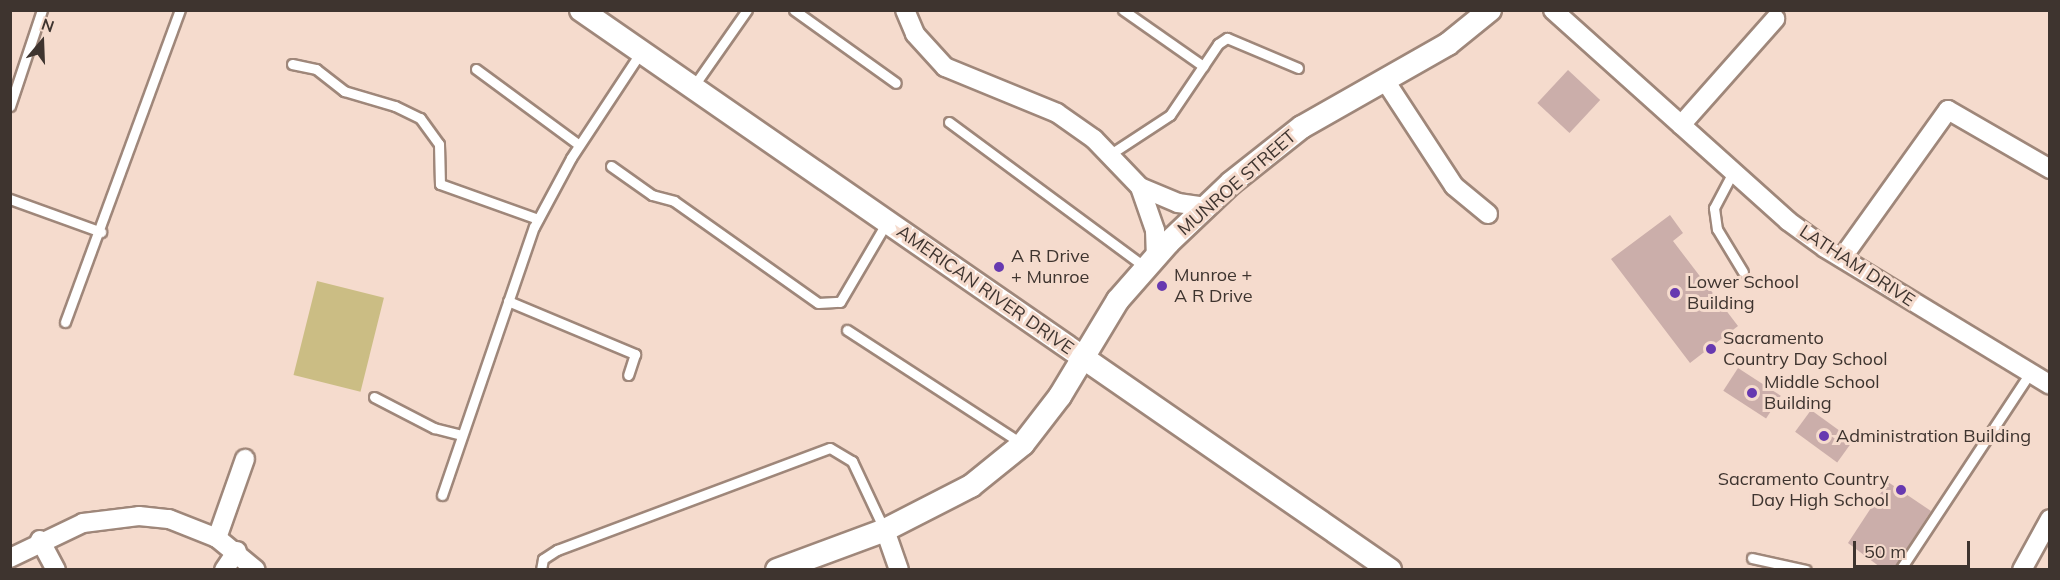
<!DOCTYPE html>
<style>
body{margin:0}
#map{position:relative;width:2060px;height:580px;overflow:hidden;background:#f5dbcd;font-family:Mulish,sans-serif}
div>[style]{position:absolute}
.green>*{inset:0;background:#cbbd84;transform-origin:0 0}
.building>*{inset:0;background:#cbaeaa;transform-origin:0 0}
.roads{filter:drop-shadow(2px 0 #9f877a) drop-shadow(-2px 0 #9f877a) drop-shadow(0 2px #9f877a) drop-shadow(0 -2px #9f877a)}
.service>*{height:9px;margin:-4.5px;padding:0 4.5px;transform-origin:4.5px;border-radius:4.5px;background:#fff}
.minor>*{height:18px;margin:-9px;padding:0 9px;transform-origin:9px;border-radius:9px;background:#fff}
.tertiary>*{height:22px;margin:-11px;padding:0 11px;transform-origin:11px;border-radius:11px;background:#fff}
.dots>*{width:16px;height:16px;translate:-50% -50%;box-sizing:border-box;border:3px solid #f5dbcd;border-radius:50%}
span{translate:-50% -50%;white-space:nowrap;text-align:center;line-height:1.15;-webkit-text-stroke:6px #f5dbcd;paint-order:stroke}
.street-label{font-size:18px;color:#3e342f}
.poi-label{font-size:18px;color:#3e342f}
.left{translate:0 -50%;text-align:left}
.right{translate:-100% -50%;text-align:right}
.frame{position:absolute;inset:0;border:12px solid #3e342f;pointer-events:none}
.north{position:absolute;left:12px;top:12px;width:60px;height:60px;-webkit-text-stroke:4px #f5dbcd;paint-order:stroke;rotate:19deg;font-size:16px;font-weight:700;line-height:24px;text-align:center;color:#3e342f}
.north::after{content:'';display:block;margin:auto;width:21px;height:27px;background:#3e342f;clip-path:polygon(50% 0,100% 100%,50% 72%,0 100%)}
.scale{position:absolute;left:1853px;top:541px;width:117px;height:27px;box-sizing:border-box;border:3px solid #3e342f;border-top:0;padding-left:8px;font-size:18px;line-height:21px;white-space:nowrap;color:#3e342f;-webkit-text-stroke:4px #f5dbcd;paint-order:stroke}
</style>
<div id="map">
<div class="green">
<i style="left:317px;top:281px;width:69px;height:97px;rotate:14deg"></i>
</div>
<div class="building">
<i style="left:1568px;top:70px;width:44px;height:45px;rotate:43deg"></i>
<i style="clip-path:polygon(1670px 215px,1683px 233px,1673px 241px,1738px 326px,1690px 363px,1611px 259px)"></i>
<i style="left:1738px;top:368px;width:51px;height:27px;rotate:33deg"></i>
<i style="left:1811px;top:410px;width:52px;height:27px;rotate:36deg"></i>
<i style="clip-path:polygon(1888px 482px,1931px 511px,1893px 570px,1884px 570px,1848px 543px)"></i>
</div>
<div class="roads">
<div class="service">
<i style="left:794px;top:10px;width:125px;rotate:35.6deg"></i>
<i style="left:1123px;top:10px;width:98px;rotate:35deg"></i>
<i style="left:292px;top:64px;width:25px;rotate:12deg"></i>
<i style="left:316px;top:69px;width:36px;rotate:38deg"></i>
<i style="left:344px;top:91px;width:53px;rotate:16.4deg"></i>
<i style="left:395px;top:106px;width:28px;rotate:26deg"></i>
<i style="left:420px;top:118px;width:32px;rotate:54deg"></i>
<i style="left:439px;top:144px;width:40px;rotate:88.6deg"></i>
<i style="left:440px;top:184px;width:104px;rotate:19.7deg"></i>
<i style="left:476px;top:69px;width:128px;rotate:36.4deg"></i>
<i style="left:693px;top:87px;width:94px;rotate:-55deg"></i>
<i style="left:10px;top:106px;width:101px;rotate:-71.6deg"></i>
<i style="left:949px;top:122px;width:244px;rotate:36.5deg"></i>
<i style="left:1109px;top:155px;width:73px;rotate:-33.3deg"></i>
<i style="left:1170px;top:115px;width:86px;rotate:-55.9deg"></i>
<i style="left:1218px;top:44px;width:11px;rotate:-34deg"></i>
<i style="left:1227px;top:38px;width:77px;rotate:22.9deg"></i>
<i style="left:611px;top:166px;width:50px;rotate:35.3deg"></i>
<i style="left:652px;top:195px;width:23px;rotate:15deg"></i>
<i style="left:674px;top:201px;width:176px;rotate:35.3deg"></i>
<i style="left:818px;top:303px;width:22px;rotate:-3deg"></i>
<i style="left:840px;top:302px;width:93px;rotate:-59.6deg"></i>
<i style="left:1733px;top:172px;width:41px;rotate:117.8deg"></i>
<i style="left:1714px;top:208px;width:21px;rotate:82deg"></i>
<i style="left:1717px;top:229px;width:50px;rotate:58.8deg"></i>
<i style="left:10px;top:199px;width:97px;rotate:19.9deg"></i>
<i style="left:508px;top:301px;width:138px;rotate:22.7deg"></i>
<i style="left:635px;top:354px;width:22px;rotate:108deg"></i>
<i style="left:65px;top:322px;width:333px;rotate:-69.8deg"></i>
<i style="left:847px;top:330px;width:207px;rotate:33deg"></i>
<i style="left:374px;top:397px;width:68px;rotate:27.3deg"></i>
<i style="left:434px;top:428px;width:29px;rotate:14deg"></i>
<i style="left:442px;top:495px;width:283px;rotate:-71.1deg"></i>
<i style="left:534px;top:227px;width:78px;rotate:-61.8deg"></i>
<i style="left:571px;top:158px;width:127px;rotate:-56.6deg"></i>
<i style="left:1752px;top:558px;width:55px;rotate:12.5deg"></i>
<i style="left:541px;top:570px;width:11px;rotate:-80deg"></i>
<i style="left:543px;top:559px;width:17px;rotate:-33deg"></i>
<i style="left:557px;top:550px;width:291px;rotate:-20.5deg"></i>
<i style="left:830px;top:448px;width:26px;rotate:31deg"></i>
<i style="left:852px;top:461px;width:75px;rotate:64.8deg"></i>
<i style="left:1900px;top:570px;width:236px;rotate:-56.6deg"></i>
</div>
<div class="minor">
<i style="left:905px;top:10px;width:26px;rotate:67deg"></i>
<i style="left:915px;top:34px;width:45px;rotate:47.7deg"></i>
<i style="left:945px;top:67px;width:121px;rotate:22.3deg"></i>
<i style="left:1057px;top:113px;width:45px;rotate:35.1deg"></i>
<i style="left:1094px;top:139px;width:66px;rotate:46.2deg"></i>
<i style="left:1140px;top:187px;width:41px;rotate:22.8deg"></i>
<i style="left:1178px;top:203px;width:28px;rotate:8deg"></i>
<i style="left:1553px;top:10px;width:316px;rotate:41.9deg"></i>
<i style="left:1788px;top:221px;width:46px;rotate:36.1deg"></i>
<i style="left:1825px;top:248px;width:263px;rotate:31.3deg"></i>
<i style="left:1386px;top:82px;width:124px;rotate:56.8deg"></i>
<i style="left:1454px;top:186px;width:44px;rotate:39.5deg"></i>
<i style="left:1681px;top:125px;width:142px;rotate:-48.4deg"></i>
<i style="left:1140px;top:187px;width:46px;rotate:70.8deg"></i>
<i style="left:1155px;top:230px;width:26px;rotate:88deg"></i>
<i style="left:1842px;top:258px;width:182px;rotate:-54.4deg"></i>
<i style="left:1948px;top:110px;width:118px;rotate:30deg"></i>
<i style="left:885px;top:530px;width:42px;rotate:70.7deg"></i>
<i style="left:217px;top:538px;width:84px;rotate:-70.5deg"></i>
<i style="left:40px;top:540px;width:34px;rotate:62deg"></i>
<i style="left:10px;top:558px;width:81px;rotate:-25.6deg"></i>
<i style="left:83px;top:523px;width:56px;rotate:-7.1deg"></i>
<i style="left:139px;top:516px;width:30px;rotate:6deg"></i>
<i style="left:169px;top:519px;width:52px;rotate:21.6deg"></i>
<i style="left:217px;top:538px;width:50px;rotate:39.4deg"></i>
<i style="left:224px;top:570px;width:23px;rotate:-56deg"></i>
<i style="left:2022px;top:570px;width:58px;rotate:-61.2deg"></i>
</div>
<div class="tertiary">
<i style="left:581px;top:10px;width:984px;rotate:34.69deg"></i>
<i style="left:777px;top:570px;width:115px;rotate:-20.3deg"></i>
<i style="left:885px;top:530px;width:97px;rotate:-27.1deg"></i>
<i style="left:971px;top:486px;width:67px;rotate:-38.9deg"></i>
<i style="left:1023px;top:444px;width:61px;rotate:-52.4deg"></i>
<i style="left:1060px;top:396px;width:112px;rotate:-58.9deg"></i>
<i style="left:1118px;top:300px;width:76px;rotate:-48.7deg"></i>
<i style="left:1168px;top:243px;width:87px;rotate:-43.6deg"></i>
<i style="left:1231px;top:183px;width:90px;rotate:-38.3deg"></i>
<i style="left:1302px;top:127px;width:168px;rotate:-29.6deg"></i>
<i style="left:1448px;top:44px;width:54px;rotate:-39deg"></i>
</div>
</div>
<div class="dots">
<i style="left:999px;top:267px;background:#6739b0"></i>
<i style="left:1162px;top:286px;background:#6739b0"></i>
<i style="left:1675px;top:293px;background:#6739b0"></i>
<i style="left:1711px;top:349px;background:#6739b0"></i>
<i style="left:1752px;top:393px;background:#6739b0"></i>
<i style="left:1824px;top:436px;background:#6739b0"></i>
<i style="left:1901px;top:490px;background:#6739b0"></i>
</div>
<div class="street-label">
<span style="left:1237px;top:183px;rotate:-41deg">MUNROE STREET</span>
<span style="left:1857px;top:266px;rotate:33deg">LATHAM DRIVE</span>
<span style="left:985px;top:290px;rotate:35deg">AMERICAN RIVER DRIVE</span>
</div>
<div class="poi-label">
<span class="left" style="left:1011px;top:267px">A R Drive<br>+ Munroe</span>
<span class="left" style="left:1174px;top:286px">Munroe +<br>A R Drive</span>
<span class="left" style="left:1687px;top:293px">Lower School<br>Building</span>
<span class="left" style="left:1723px;top:349px">Sacramento<br>Country Day School</span>
<span class="left" style="left:1764px;top:393px">Middle School<br>Building</span>
<span class="left" style="left:1836px;top:436px">Administration Building</span>
<span class="right" style="left:1889px;top:490px">Sacramento Country<br>Day High School</span>
</div>
<div class="frame"></div>
<div class="north">N</div>
<div class="scale">50 m</div>
</div>
